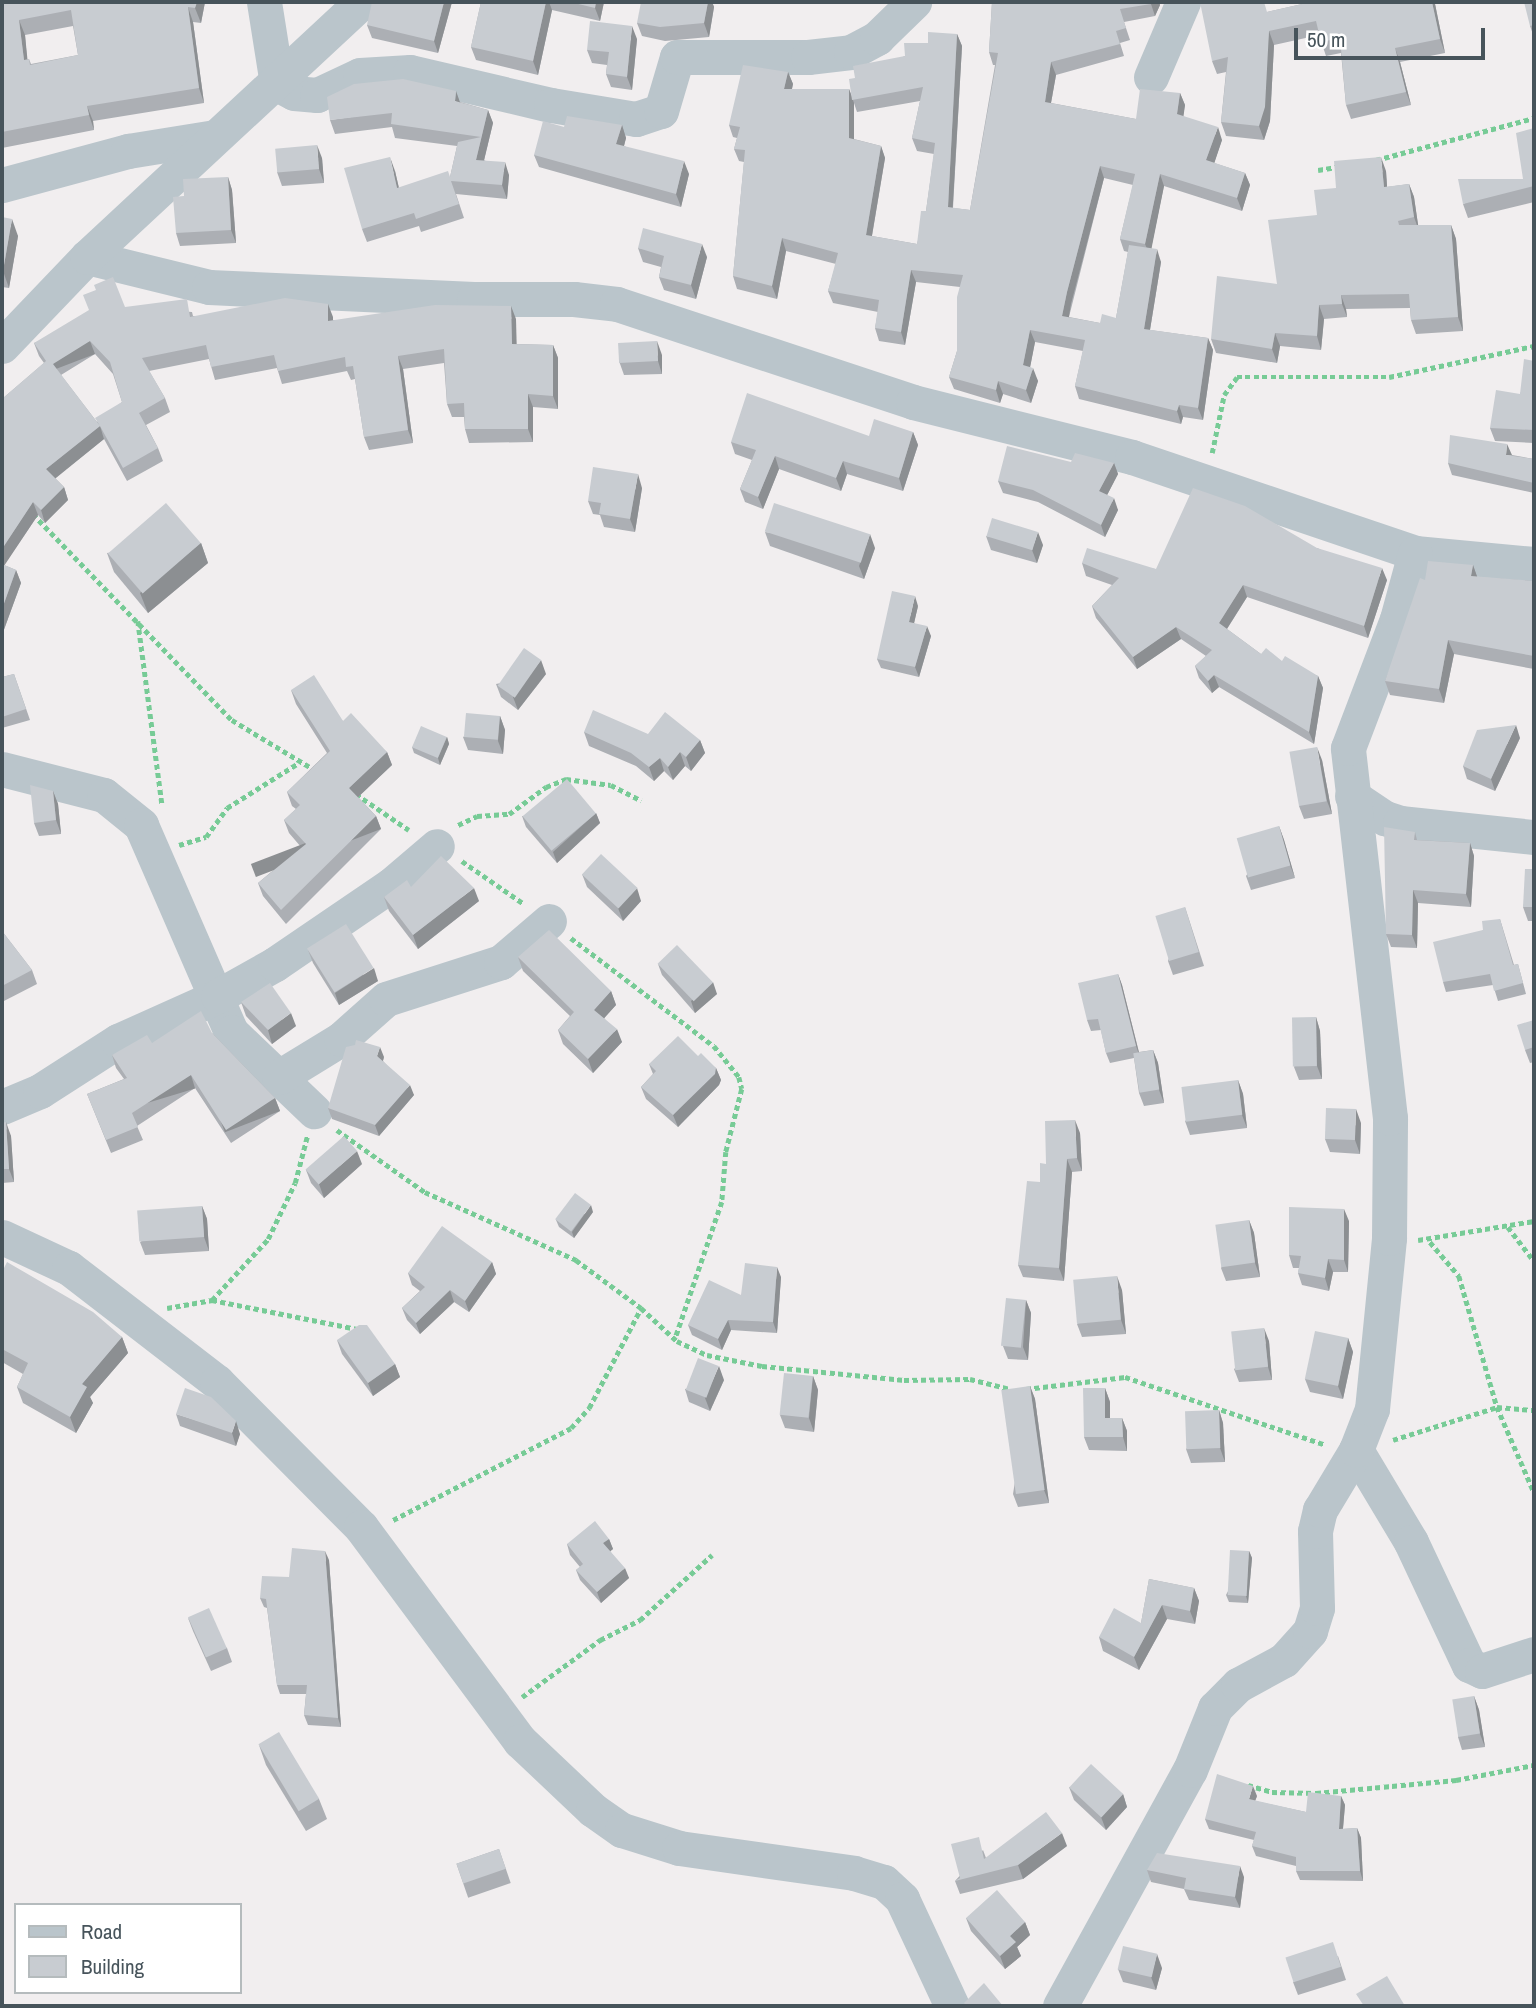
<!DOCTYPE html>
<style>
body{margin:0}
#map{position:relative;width:1536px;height:2008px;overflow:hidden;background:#f1eeef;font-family:"Archivo Narrow",sans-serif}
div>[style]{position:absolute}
.path>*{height:4.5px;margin-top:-2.25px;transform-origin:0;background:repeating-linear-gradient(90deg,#77cb96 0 5px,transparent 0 8.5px)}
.minor>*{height:35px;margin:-17.5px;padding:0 17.5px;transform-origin:17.5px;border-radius:17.5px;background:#bac5cb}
.wall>*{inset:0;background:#acafb4;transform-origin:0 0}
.shaded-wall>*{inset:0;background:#8c8f92;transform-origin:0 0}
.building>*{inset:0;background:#c8ccd1;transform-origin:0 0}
span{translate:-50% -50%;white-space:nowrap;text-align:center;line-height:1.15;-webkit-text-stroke:7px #fff;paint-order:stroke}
.frame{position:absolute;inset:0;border:4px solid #47545b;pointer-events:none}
.legend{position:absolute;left:14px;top:1903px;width:228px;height:91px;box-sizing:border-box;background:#fff;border:2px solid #b5bbbd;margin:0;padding:9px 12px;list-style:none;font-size:21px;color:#47545b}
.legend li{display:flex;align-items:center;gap:14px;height:35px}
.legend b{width:35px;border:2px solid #b5bbbd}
.scale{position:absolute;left:1294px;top:28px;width:191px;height:32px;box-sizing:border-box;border:4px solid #47545b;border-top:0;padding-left:9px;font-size:21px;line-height:24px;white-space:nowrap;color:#47545b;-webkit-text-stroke:5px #fff;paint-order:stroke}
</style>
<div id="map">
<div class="path">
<i style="left:1376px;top:160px;width:163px;rotate:-14.9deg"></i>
<i style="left:1318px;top:170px;width:19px;rotate:-9deg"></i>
<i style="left:1212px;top:453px;width:59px;rotate:-78.3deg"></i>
<i style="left:1224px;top:395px;width:22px;rotate:-54deg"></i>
<i style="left:1237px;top:377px;width:152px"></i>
<i style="left:1389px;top:377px;width:148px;rotate:-12.1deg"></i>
<i style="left:33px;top:514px;width:286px;rotate:46deg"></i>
<i style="left:232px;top:720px;width:97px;rotate:31.1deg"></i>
<i style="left:138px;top:621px;width:184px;rotate:82.5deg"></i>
<i style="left:356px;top:794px;width:64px;rotate:34.2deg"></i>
<i style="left:458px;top:825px;width:21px;rotate:-25deg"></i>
<i style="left:477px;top:816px;width:32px;rotate:-4deg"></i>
<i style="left:509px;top:814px;width:46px;rotate:-36.1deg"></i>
<i style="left:546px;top:787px;width:22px;rotate:-22deg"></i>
<i style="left:566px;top:779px;width:45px;rotate:7.6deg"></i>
<i style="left:611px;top:785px;width:34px;rotate:27deg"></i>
<i style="left:179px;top:845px;width:28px;rotate:-17deg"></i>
<i style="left:206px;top:837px;width:36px;rotate:-54deg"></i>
<i style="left:227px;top:808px;width:86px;rotate:-32.2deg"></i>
<i style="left:462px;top:861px;width:75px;rotate:34.7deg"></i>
<i style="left:571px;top:938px;width:179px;rotate:37.1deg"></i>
<i style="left:714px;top:1046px;width:40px;rotate:51deg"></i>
<i style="left:739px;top:1077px;width:12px;rotate:76deg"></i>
<i style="left:742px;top:1089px;width:65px;rotate:104.3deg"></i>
<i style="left:726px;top:1152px;width:50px;rotate:94.6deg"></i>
<i style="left:722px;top:1202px;width:145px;rotate:108.9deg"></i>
<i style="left:337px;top:1130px;width:108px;rotate:35.2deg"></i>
<i style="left:425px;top:1192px;width:166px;rotate:24.2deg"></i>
<i style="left:576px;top:1260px;width:81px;rotate:36.4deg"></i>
<i style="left:641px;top:1308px;width:49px;rotate:42.5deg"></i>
<i style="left:677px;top:1341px;width:33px;rotate:25deg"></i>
<i style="left:707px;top:1355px;width:56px;rotate:11.3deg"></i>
<i style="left:762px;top:1366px;width:143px;rotate:5.6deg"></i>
<i style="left:904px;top:1380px;width:66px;rotate:-0.9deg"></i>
<i style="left:970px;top:1379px;width:41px;rotate:14deg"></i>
<i style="left:1508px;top:1227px;width:43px;rotate:52.6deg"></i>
<i style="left:1418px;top:1240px;width:118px;rotate:-9.3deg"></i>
<i style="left:1430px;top:1242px;width:45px;rotate:49.5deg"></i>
<i style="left:1459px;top:1276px;width:136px;rotate:73.8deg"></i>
<i style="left:1497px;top:1407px;width:93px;rotate:66.5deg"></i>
<i style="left:212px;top:1300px;width:83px;rotate:-47.4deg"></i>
<i style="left:268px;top:1239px;width:62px;rotate:-64.3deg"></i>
<i style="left:295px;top:1183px;width:48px;rotate:-75.4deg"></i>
<i style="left:167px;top:1308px;width:46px;rotate:-10.1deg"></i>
<i style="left:212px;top:1300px;width:148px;rotate:11.3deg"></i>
<i style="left:1026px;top:1389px;width:100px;rotate:-6.9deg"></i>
<i style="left:1125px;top:1377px;width:212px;rotate:18.7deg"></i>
<i style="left:1393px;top:1440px;width:109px;rotate:-17.6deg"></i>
<i style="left:1497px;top:1407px;width:37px;rotate:5deg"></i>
<i style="left:393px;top:1520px;width:200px;rotate:-27.3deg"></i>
<i style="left:571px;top:1428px;width:27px;rotate:-48deg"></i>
<i style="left:589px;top:1408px;width:113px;rotate:-62.5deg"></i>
<i style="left:522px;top:1697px;width:97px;rotate:-36.2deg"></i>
<i style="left:600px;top:1640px;width:45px;rotate:-26.6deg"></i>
<i style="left:640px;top:1620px;width:97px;rotate:-42.1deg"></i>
<i style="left:1248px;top:1785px;width:25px;rotate:16deg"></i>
<i style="left:1272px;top:1792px;width:44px;rotate:1.3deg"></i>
<i style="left:1316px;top:1793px;width:141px;rotate:-5.3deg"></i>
<i style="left:1456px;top:1780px;width:79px;rotate:-10.9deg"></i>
</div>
<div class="minor">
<i style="left:264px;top:2px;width:83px;rotate:81deg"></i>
<i style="left:277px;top:84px;width:19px;rotate:28deg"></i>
<i style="left:294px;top:93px;width:23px;rotate:5deg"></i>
<i style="left:317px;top:95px;width:47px;rotate:-24.9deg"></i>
<i style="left:360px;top:75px;width:50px;rotate:-3.4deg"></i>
<i style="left:410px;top:72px;width:145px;rotate:13.2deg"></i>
<i style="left:551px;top:105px;width:86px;rotate:9.4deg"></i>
<i style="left:636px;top:119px;width:26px;rotate:-18deg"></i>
<i style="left:661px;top:111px;width:56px;rotate:-73.5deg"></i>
<i style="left:677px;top:57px;width:131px"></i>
<i style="left:808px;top:57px;width:43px;rotate:-6.6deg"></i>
<i style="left:851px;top:52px;width:30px;rotate:-28deg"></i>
<i style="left:877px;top:38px;width:52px;rotate:-44.2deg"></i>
<i style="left:1151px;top:77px;width:82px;rotate:-66.9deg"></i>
<i style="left:2px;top:185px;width:131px;rotate:-15.1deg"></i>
<i style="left:128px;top:151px;width:88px;rotate:-9.1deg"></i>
<i style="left:87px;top:257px;width:126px;rotate:13.8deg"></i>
<i style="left:209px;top:287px;width:265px;rotate:2.6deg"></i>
<i style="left:474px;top:299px;width:100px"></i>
<i style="left:574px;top:299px;width:43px;rotate:6.6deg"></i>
<i style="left:617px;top:304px;width:312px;rotate:18.3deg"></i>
<i style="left:913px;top:402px;width:226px;rotate:14.1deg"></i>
<i style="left:1132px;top:457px;width:299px;rotate:18.7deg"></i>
<i style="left:1415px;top:553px;width:120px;rotate:5.3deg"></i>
<i style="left:2px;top:346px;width:123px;rotate:-46.3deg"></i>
<i style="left:87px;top:257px;width:374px;rotate:-42.9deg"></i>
<i style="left:2px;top:769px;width:105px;rotate:14.3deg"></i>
<i style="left:104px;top:795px;width:48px;rotate:39deg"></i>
<i style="left:141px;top:825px;width:226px;rotate:66.5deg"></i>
<i style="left:231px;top:1032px;width:115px;rotate:43.6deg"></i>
<i style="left:1352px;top:796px;width:40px;rotate:34deg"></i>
<i style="left:1385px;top:818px;width:16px;rotate:18deg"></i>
<i style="left:1400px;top:823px;width:135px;rotate:6deg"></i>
<i style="left:279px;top:1077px;width:73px;rotate:-31.5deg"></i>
<i style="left:341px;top:1039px;width:60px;rotate:-41.6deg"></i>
<i style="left:386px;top:999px;width:121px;rotate:-17.8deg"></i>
<i style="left:501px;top:962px;width:63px;rotate:-40.5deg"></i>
<i style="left:2px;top:1107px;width:41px;rotate:-22.8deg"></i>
<i style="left:40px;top:1091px;width:93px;rotate:-32.7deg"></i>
<i style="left:118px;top:1041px;width:110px;rotate:-24.2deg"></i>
<i style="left:218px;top:996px;width:65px;rotate:-29.3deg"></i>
<i style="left:275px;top:964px;width:140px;rotate:-34.3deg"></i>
<i style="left:391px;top:885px;width:60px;rotate:-40.3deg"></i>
<i style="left:2px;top:1237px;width:74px;rotate:24.8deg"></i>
<i style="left:69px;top:1268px;width:187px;rotate:37.6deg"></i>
<i style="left:217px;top:1382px;width:204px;rotate:45.2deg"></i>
<i style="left:361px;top:1527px;width:267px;rotate:53.4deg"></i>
<i style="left:520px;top:1741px;width:100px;rotate:43.4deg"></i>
<i style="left:593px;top:1810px;width:35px;rotate:35deg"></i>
<i style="left:622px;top:1830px;width:60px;rotate:17.5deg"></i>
<i style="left:679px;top:1848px;width:177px;rotate:8.1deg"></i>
<i style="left:854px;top:1873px;width:31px;rotate:17deg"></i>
<i style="left:884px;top:1882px;width:25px;rotate:43deg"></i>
<i style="left:902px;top:1899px;width:118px;rotate:65deg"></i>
<i style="left:1356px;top:1450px;width:107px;rotate:59.1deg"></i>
<i style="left:1411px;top:1542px;width:136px;rotate:64.8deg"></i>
<i style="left:1469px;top:1665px;width:14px;rotate:25deg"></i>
<i style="left:1482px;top:1671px;width:55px;rotate:-18.1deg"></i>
<i style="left:1060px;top:2006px;width:269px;rotate:-61.2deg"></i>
<i style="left:1190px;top:1770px;width:67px;rotate:-68deg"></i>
<i style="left:1215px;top:1708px;width:33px;rotate:-45deg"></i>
<i style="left:1238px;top:1685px;width:52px;rotate:-28.5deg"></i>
<i style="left:1284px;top:1660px;width:39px;rotate:-48deg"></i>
<i style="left:1310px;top:1631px;width:24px;rotate:-73deg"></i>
<i style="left:1317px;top:1608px;width:77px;rotate:-91.5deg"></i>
<i style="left:1315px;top:1531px;width:22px;rotate:-77deg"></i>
<i style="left:1320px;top:1510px;width:70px;rotate:-59deg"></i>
<i style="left:1356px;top:1450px;width:44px;rotate:-68.7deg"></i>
<i style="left:1372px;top:1409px;width:172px;rotate:-84.3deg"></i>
<i style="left:1389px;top:1238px;width:120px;rotate:-89.5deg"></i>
<i style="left:1390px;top:1118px;width:372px;rotate:-96.5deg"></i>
<i style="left:1348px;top:748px;width:138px;rotate:-69.2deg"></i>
<i style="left:1397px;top:619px;width:68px;rotate:-74.7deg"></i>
</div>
<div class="wall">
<i style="clip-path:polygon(evenodd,2px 2px,205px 2px,201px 23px,193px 22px,204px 103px,93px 121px,94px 130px,2px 148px,2px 2px,73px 26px,78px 55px,31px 64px,29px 59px,27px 59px,25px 35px,73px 26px)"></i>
<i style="clip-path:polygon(452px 2px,438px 53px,372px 38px,367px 25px)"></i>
<i style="clip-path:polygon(481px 2px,604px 2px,600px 21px,552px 10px,538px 75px,476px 60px,471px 47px)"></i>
<i style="clip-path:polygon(708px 2px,712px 2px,714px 7px,709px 37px,665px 41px,642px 36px,637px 23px)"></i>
<i style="clip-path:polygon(evenodd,992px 2px,1159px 2px,1160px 5px,1155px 16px,1124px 22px,1130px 40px,1120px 43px,1124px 56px,1056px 75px,1051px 103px,1136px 119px,1180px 93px,1185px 105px,1183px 116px,1222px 140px,1214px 163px,1245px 173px,1250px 185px,1242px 211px,1164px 186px,1151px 248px,1161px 262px,1150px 330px,1208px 338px,1213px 350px,1203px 420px,1183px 417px,1181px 424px,1079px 399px,1075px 386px,1083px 351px,1035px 342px,1030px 367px,1038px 381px,1031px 403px,1003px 394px,1000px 403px,954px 389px,949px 377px,957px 351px,960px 287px,916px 282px,905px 345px,879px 341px,875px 328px,878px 312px,833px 303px,828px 291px,836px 264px,786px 251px,777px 299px,737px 289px,733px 276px,744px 162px,739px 161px,734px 149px,737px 138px,733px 137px,729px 125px,788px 72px,793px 84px,792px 89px,849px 89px,852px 96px,855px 78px,905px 56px,928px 43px,957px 34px,962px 46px,953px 208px,970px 210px,995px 65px,993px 65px,989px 52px,992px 2px,920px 101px,912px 138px,917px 151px,934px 154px,926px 211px,917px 244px,872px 236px,885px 158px,881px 146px,854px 139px,854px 103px,857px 112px,920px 101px,992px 2px,1104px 178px,1133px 185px,1120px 239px,1124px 251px,1128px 252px,1116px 318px,1100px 323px,1069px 317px,1104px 178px)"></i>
<i style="clip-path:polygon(1311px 2px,1442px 2px,1442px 3px,1435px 4px,1445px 53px,1400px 62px,1411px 105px,1351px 119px,1346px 105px,1341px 53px,1326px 56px,1319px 35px,1274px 45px,1270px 121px,1264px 140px,1226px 136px,1221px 122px,1226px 72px,1217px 74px,1212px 61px,1267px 12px)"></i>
<i style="clip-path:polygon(1534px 2px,1534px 37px,1530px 26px)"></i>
<i style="clip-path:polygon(637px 39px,632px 90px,611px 87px,606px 74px,607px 65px,592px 63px,587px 50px)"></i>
<i style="clip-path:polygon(460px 102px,488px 110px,493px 123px,484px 160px,509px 175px,507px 199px,456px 194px,464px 218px,421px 232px,419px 226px,367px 242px,362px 229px,395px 171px,399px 188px,450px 177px,457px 146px,395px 138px,392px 127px,335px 134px,330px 120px)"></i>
<i style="clip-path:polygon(622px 125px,626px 138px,624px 146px,689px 174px,681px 207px,539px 167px,534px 155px,564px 127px)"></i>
<i style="clip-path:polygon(1534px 128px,1534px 202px,1468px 218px,1463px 204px,1523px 179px)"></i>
<i style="clip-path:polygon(322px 158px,324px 183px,282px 186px,277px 172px)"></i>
<i style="clip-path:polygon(1386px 171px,1387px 187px,1409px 184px,1414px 197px,1418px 225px,1451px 225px,1456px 239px,1463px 331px,1416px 334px,1411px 320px,1410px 308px,1346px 309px,1347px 317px,1324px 319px,1321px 350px,1280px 346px,1277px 363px,1216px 353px,1211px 339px,1277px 284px,1317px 215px,1336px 188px)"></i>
<i style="clip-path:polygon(228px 177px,232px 190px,236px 243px,180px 246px,176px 233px,184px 196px)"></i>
<i style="clip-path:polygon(2px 217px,18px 236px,9px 288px,2px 287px)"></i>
<i style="clip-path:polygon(638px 248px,707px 257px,696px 299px,664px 290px,659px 277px,661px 267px,643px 262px)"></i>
<i style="clip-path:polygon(evenodd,125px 307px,192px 312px,193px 316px,333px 317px,333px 320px,516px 319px,516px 344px,553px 345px,558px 358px,558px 409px,533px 407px,533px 442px,469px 443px,465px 429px,464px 417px,452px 417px,447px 404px,444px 363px,403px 369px,413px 443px,369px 450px,364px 437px,355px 379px,351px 380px,347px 371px,282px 384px,277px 368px,215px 380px,209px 359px,149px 371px,165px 398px,170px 412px,146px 425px,158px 448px,163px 461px,127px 481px,104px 439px,55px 478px,64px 487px,68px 500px,45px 523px,38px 515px,4px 565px,16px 570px,21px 583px,2px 635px,2px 399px,44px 363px,39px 356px,34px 343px,125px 307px,95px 354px,113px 374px,122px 402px,97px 422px,61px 375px,95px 354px)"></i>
<i style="clip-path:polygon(662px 355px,662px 374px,624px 375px,619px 361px)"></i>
<i style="clip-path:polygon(1534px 361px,1534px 443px,1495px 441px,1490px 428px,1520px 394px)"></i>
<i style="clip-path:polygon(913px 432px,918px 445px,903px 491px,847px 474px,841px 491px,779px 469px,763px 509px,745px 502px,740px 489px,752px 460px,735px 454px,731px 442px,869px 436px)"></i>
<i style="clip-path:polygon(1512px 455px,1534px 459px,1534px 493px,1452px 475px,1448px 463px)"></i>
<i style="clip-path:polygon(1071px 462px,1114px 463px,1118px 474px,1107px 495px,1118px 510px,1105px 537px,1038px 502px,1003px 493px,998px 481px)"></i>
<i style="clip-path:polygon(642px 488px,635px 532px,604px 527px,600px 515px,593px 514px,588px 501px)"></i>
<i style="clip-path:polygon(765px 532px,875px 548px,864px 579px,770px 546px)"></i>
<i style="clip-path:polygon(986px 536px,1043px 545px,1037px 563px,991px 550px)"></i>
<i style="clip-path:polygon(201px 543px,208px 563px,148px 613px,114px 572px,107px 553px)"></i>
<i style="clip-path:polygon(1317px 548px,1387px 580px,1368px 638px,1247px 597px,1227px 629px,1261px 654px,1318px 676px,1323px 688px,1314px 744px,1219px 687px,1212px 693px,1199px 678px,1195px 666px,1206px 656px,1181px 639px,1137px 669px,1096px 618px,1092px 606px,1112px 585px,1086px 576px,1082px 563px,1156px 569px)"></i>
<i style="clip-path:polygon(1473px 565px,1477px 577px,1534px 581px,1534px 669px,1454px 654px,1444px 703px,1390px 695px,1385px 681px,1425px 580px)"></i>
<i style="clip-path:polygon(918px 606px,914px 623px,931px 636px,919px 677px,881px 668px,877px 659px)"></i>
<i style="clip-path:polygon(14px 674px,30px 720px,2px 728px,2px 677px)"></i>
<i style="clip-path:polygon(546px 674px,518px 710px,501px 697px,496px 684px)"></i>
<i style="clip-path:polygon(291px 690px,343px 721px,387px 752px,392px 765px,358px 797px,376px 816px,381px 829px,286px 924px,263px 896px,258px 883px,301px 847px,289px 833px,284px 820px,296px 809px,292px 806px,287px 792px,327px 753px,296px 704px)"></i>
<i style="clip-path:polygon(500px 716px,505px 730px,503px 754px,468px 750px,463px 737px)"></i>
<i style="clip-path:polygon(584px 732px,648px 734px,700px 740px,705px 753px,691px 771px,685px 766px,673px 780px,664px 771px,654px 781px,636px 766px,589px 746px)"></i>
<i style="clip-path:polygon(447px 737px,449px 744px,440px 765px,414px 753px,412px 747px)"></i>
<i style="clip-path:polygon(1520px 738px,1495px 791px,1467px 779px,1463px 766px)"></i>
<i style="clip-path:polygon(1322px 760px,1332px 814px,1304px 819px,1299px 806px)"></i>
<i style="clip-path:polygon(53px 791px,58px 804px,61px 834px,39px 836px,34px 823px)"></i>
<i style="clip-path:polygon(596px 813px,600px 823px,557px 863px,526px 827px,522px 816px)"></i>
<i style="clip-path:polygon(1279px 826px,1284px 840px,1295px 878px,1251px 890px,1246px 876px)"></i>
<i style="clip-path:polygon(1415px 832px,1417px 840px,1470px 843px,1474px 856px,1471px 907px,1418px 903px,1417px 948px,1391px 947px,1386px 934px)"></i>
<i style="clip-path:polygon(1534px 869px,1534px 921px,1528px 921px,1523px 907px)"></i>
<i style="clip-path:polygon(582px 874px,641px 901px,623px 921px,587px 887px)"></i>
<i style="clip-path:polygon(411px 887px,479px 901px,418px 949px,389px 911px,384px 897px)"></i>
<i style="clip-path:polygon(1185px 907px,1204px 966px,1173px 975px,1168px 961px)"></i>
<i style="clip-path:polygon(1500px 919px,1514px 965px,1518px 964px,1526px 994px,1498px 1001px,1493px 985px,1446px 992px,1443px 982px,1483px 930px)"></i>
<i style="clip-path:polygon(2px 931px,32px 970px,37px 984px,2px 1002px)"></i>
<i style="clip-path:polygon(308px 950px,378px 981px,339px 1005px,313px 963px)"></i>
<i style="clip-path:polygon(518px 957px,611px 991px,616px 1005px,604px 1018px,622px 1042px,593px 1073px,563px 1044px,558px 1030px,570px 1016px,523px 971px)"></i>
<i style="clip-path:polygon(658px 964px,717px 994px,695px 1013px,662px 975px)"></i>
<i style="clip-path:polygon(1118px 974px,1122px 985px,1139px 1052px,1153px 1050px,1158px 1063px,1164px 1103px,1144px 1106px,1139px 1093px,1134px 1058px,1110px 1063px,1106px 1053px,1101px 1030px,1091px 1031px,1087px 1020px)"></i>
<i style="clip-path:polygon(241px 1002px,296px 1026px,272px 1044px,246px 1016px)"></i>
<i style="clip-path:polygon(1316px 1017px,1320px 1031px,1322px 1079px,1299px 1080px,1294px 1067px)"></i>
<i style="clip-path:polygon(1534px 1020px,1534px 1062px,1530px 1063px,1525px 1050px)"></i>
<i style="clip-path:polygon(212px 1033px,275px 1098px,280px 1111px,231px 1143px,195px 1088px,137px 1126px,143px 1140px,111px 1153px,87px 1094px,124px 1079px,116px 1068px,112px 1055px,152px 1043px)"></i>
<i style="clip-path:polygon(698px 1056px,716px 1068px,721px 1080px,719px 1085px,678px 1127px,646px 1099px,641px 1087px,653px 1074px,649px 1064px)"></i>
<i style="clip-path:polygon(384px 1057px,383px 1061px,414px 1095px,379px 1136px,332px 1119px,328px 1108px)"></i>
<i style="clip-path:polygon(1238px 1080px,1243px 1094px,1247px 1128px,1190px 1135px,1185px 1121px)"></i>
<i style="clip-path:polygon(2px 1123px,11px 1136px,14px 1182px,2px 1183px)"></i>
<i style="clip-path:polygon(1361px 1123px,1360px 1154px,1330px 1152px,1325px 1139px)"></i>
<i style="clip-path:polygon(1080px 1133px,1082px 1171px,1072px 1172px,1064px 1281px,1023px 1277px,1018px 1265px,1040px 1182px,1046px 1164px)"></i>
<i style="clip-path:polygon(362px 1164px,324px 1198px,311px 1183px,306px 1170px)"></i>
<i style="clip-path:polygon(202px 1206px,207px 1219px,209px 1251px,145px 1255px,140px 1242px)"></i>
<i style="clip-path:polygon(593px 1212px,574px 1238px,559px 1227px,556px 1220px)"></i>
<i style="clip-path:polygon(1249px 1220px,1254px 1233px,1260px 1277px,1226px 1281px,1221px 1268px)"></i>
<i style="clip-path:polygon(1349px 1221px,1348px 1272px,1333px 1272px,1329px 1291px,1302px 1285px,1298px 1273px,1299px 1268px,1293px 1268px,1289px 1255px)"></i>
<i style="clip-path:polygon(492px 1262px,496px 1274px,469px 1312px,454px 1302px,420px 1334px,407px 1320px,402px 1308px,420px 1291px,412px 1285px,408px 1273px)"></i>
<i style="clip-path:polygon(2px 1272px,122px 1337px,128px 1353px,90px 1397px,93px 1403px,76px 1433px,23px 1403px,17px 1387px,23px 1374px,2px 1362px)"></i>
<i style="clip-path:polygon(781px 1277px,777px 1333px,731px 1330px,722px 1350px,692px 1335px,688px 1325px,741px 1295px)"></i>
<i style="clip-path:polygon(1122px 1290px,1126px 1334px,1082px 1337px,1077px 1324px)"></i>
<i style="clip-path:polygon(1026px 1300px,1031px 1313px,1028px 1360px,1008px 1359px,1003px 1346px)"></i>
<i style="clip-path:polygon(1348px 1338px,1353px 1352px,1343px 1399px,1310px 1392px,1305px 1379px)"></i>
<i style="clip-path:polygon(337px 1340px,395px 1364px,400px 1377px,373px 1396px,342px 1354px)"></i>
<i style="clip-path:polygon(1269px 1341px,1272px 1380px,1239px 1382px,1234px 1369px)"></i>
<i style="clip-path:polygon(813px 1376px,818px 1390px,814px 1432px,785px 1428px,780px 1415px)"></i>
<i style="clip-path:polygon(724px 1380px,710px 1411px,689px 1402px,685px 1389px)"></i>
<i style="clip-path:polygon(1030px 1386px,1035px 1399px,1049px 1503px,1018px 1507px,1013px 1494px)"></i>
<i style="clip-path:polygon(1105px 1388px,1110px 1402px,1110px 1418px,1122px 1418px,1127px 1431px,1127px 1451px,1089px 1450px,1084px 1437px)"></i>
<i style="clip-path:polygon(1219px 1410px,1223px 1423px,1225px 1462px,1191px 1463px,1186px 1449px)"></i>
<i style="clip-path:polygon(176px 1414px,240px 1434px,236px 1446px,180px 1426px)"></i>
<i style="clip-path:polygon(609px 1539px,613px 1549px,610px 1551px,629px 1578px,601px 1603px,580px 1580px,576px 1570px,580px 1567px,570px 1555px,567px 1544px)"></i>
<i style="clip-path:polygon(1249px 1551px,1252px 1558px,1248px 1603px,1229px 1602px,1226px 1595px)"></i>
<i style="clip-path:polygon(329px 1560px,341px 1727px,308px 1725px,304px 1715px,306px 1694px,280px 1694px,277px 1685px,267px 1608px,264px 1607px,260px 1598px,289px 1577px)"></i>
<i style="clip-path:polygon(1149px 1579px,1194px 1588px,1199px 1601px,1195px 1624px,1167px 1619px,1139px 1670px,1103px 1651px,1099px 1637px,1141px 1623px)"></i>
<i style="clip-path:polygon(188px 1618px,227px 1648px,232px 1662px,211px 1671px,193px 1631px)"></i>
<i style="clip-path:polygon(1474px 1696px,1479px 1710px,1485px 1747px,1462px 1750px,1458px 1737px)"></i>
<i style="clip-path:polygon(259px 1745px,319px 1799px,327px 1819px,306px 1831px,266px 1765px)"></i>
<i style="clip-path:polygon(1069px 1787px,1123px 1794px,1127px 1807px,1106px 1830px,1074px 1800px)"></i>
<i style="clip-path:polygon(1257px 1796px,1255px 1801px,1306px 1812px,1341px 1796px,1345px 1805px,1343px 1829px,1357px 1828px,1361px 1838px,1363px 1881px,1300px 1880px,1296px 1871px,1296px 1866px,1256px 1856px,1252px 1846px,1254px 1840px,1209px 1829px,1205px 1819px)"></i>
<i style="clip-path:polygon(1067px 1846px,1023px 1879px,960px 1894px,955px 1881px,983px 1850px,986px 1858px)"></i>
<i style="left:499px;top:1849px;width:36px;height:45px;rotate:71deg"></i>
<i style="clip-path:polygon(1147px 1870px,1244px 1877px,1240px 1908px,1189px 1900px,1184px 1889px,1151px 1882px)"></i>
<i style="clip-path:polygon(966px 1918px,1025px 1922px,1030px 1935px,1017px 1947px,1021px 1956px,1005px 1969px,971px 1931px)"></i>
<i style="clip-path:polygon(1338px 1956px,1346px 1980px,1298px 1995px,1293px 1982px)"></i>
<i style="clip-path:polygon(1162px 1968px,1156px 1990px,1123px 1982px,1118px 1969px)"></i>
</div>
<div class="shaded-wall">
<i style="clip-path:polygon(197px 2px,205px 2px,201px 23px,195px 8px)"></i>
<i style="clip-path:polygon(444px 2px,452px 2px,438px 53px,434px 41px)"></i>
<i style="clip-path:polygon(546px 2px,549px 2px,552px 10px,538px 75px,533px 61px)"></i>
<i style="clip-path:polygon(596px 2px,604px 2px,600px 21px,595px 8px)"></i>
<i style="clip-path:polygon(708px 2px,712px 2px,714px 7px,709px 37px,704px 23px)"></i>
<i style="clip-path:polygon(1152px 2px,1159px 2px,1160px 5px,1155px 16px,1151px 4px)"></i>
<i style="clip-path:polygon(1432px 2px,1434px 2px,1435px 4px,1445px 53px,1440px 39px)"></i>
<i style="clip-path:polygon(188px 7px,193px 22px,204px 103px,199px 88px)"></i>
<i style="clip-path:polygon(19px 20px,25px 35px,29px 75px,24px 60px)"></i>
<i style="clip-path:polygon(632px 26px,637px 39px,632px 90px,627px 77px)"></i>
<i style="clip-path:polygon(1269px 31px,1274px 45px,1270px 121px,1264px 140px,1259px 126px)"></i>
<i style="clip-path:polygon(957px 34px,962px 46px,952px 219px,948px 207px)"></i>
<i style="clip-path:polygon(1395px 48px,1400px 62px,1411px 105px,1406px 92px)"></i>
<i style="clip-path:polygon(1051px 62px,1056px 75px,1049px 114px,1045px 102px)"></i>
<i style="clip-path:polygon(788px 72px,793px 84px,789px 101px,784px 89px)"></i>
<i style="clip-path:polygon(849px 89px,854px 103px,854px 151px,849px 138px)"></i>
<i style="clip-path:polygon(456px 91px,461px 105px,455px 101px)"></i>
<i style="clip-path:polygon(1180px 93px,1185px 105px,1182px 127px,1177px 114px)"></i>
<i style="clip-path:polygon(87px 106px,93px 121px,94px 130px,89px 115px)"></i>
<i style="clip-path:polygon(488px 110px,493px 123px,481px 173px,476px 160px)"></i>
<i style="clip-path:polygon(622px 125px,626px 138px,621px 157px,616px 144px)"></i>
<i style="clip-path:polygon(1218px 127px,1222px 140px,1211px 173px,1206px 160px)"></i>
<i style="clip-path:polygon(317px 145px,322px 158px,324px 183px,319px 169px)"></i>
<i style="clip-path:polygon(881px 146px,885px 158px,870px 247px,866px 235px)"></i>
<i style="clip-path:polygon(390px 157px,395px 171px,402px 202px,397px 188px)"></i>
<i style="clip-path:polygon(1381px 157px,1386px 171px,1388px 201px,1384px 187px)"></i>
<i style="clip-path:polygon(684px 161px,689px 174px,681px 207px,676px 194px)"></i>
<i style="clip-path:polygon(505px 162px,509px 175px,507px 199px,502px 185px)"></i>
<i style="clip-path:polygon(1100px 166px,1104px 178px,1071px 304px,1067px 328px,1062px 316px,1067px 292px)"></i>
<i style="clip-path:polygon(1245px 173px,1250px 185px,1242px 211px,1237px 198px)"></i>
<i style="clip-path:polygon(1160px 174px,1164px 186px,1150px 256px,1145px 244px)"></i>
<i style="clip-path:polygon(228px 177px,232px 190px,236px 243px,231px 230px)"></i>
<i style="clip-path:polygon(1409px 184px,1414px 197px,1419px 231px,1414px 217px)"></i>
<i style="clip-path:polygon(12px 219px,18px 236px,9px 288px,3px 271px)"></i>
<i style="clip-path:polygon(1451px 225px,1456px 239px,1463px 331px,1458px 317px)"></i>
<i style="clip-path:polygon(782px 238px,786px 251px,777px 299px,772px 286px)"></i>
<i style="clip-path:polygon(702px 244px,707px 257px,696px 299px,691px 285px)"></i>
<i style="clip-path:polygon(1157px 249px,1161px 262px,1148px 342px,1144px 329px)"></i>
<i style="clip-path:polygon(911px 270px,916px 282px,905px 345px,901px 332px)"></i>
<i style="clip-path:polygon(1341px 295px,1346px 309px,1347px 317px,1342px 304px)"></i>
<i style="clip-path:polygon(328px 304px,333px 317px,333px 334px,328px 321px)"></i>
<i style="clip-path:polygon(1319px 305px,1324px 319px,1321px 350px,1317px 336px)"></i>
<i style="clip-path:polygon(511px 306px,516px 319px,517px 357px,512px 344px)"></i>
<i style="clip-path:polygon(1030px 330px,1035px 342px,1028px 378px,1023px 365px)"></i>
<i style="clip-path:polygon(1275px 333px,1280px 346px,1277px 363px,1272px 349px)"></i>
<i style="clip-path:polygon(1208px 338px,1213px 350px,1203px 420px,1198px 408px)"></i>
<i style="left:90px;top:341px;width:14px;height:44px;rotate:69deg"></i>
<i style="clip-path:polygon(657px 341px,662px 355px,662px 374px,658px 361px)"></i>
<i style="clip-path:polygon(553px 345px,558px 358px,558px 409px,553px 396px)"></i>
<i style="clip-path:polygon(398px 356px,403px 369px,413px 443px,408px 430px)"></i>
<i style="clip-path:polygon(1033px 368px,1038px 381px,1031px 403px,1026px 390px)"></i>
<i style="clip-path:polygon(998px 381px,1003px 394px,1000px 403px,996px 390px)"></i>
<i style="clip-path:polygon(528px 394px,533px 407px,533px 442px,528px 429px)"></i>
<i style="clip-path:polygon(1179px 405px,1183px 417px,1181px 424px,1177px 411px)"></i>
<i style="clip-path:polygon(100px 426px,104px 439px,51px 482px,46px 469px)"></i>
<i style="clip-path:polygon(913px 432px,918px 445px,903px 491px,899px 478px)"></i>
<i style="clip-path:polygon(1507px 444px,1512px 455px,1506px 455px)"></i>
<i style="clip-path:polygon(775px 456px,779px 469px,763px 509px,758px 497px)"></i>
<i style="clip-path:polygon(843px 461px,847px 474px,841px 491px,836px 478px)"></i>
<i style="clip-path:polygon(1114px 463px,1118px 474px,1103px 503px,1099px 491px)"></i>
<i style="clip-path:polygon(638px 474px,642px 488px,635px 532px,630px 519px)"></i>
<i style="clip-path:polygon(64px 487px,68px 500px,45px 523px,41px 510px)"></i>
<i style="clip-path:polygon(1114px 498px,1118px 510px,1105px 537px,1101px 525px)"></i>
<i style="clip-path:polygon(33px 502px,38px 515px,2px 569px,2px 549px)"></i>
<i style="clip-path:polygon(1038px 532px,1043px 545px,1037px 563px,1032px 550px)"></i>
<i style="clip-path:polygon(870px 534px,875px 548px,864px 579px,859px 566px)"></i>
<i style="clip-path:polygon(201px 543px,208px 563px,148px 613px,140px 593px)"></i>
<i style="clip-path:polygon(1473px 565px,1478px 579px,1471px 576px)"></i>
<i style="clip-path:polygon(1382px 568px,1387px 580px,1368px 638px,1364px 626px)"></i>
<i style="clip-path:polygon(16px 570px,21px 583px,2px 635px,2px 609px)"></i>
<i style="clip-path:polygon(1243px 585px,1247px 597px,1223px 635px,1219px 623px)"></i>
<i style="clip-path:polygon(915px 596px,918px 606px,912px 632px,909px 622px)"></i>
<i style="clip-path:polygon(927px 626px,931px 636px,919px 677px,915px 667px)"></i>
<i style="clip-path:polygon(1176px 627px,1181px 639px,1137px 669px,1133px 657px)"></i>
<i style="clip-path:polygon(1448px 640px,1454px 654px,1444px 703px,1439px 689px)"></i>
<i style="clip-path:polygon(541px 660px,546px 674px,518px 710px,513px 697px)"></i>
<i style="clip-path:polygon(1214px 675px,1219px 687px,1212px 693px,1208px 681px)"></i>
<i style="clip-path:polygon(1318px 676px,1323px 688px,1314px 744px,1309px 732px)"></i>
<i style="clip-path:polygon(500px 716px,505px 730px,503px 754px,498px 741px)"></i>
<i style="clip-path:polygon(1516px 725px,1520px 738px,1495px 791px,1491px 779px)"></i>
<i style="clip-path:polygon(447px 737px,449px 744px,440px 765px,438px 758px)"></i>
<i style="clip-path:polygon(700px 740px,705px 753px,691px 771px,686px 757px)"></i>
<i style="clip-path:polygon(1317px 747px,1322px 760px,1332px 814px,1327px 801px)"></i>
<i style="clip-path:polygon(387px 752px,392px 765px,354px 801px,349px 788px)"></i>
<i style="clip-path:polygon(680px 752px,685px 766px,673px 780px,668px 767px)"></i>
<i style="clip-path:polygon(660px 758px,664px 771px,654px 781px,649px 767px)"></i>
<i style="clip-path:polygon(53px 791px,58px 804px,61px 834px,56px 820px)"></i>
<i style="clip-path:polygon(596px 813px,600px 823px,557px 863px,553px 852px)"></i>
<i style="left:376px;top:816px;width:14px;height:134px;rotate:69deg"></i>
<i style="clip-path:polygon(1279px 826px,1284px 840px,1295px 878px,1290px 865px)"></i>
<i style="clip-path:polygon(1470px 843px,1474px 856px,1471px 907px,1466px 894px)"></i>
<i style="clip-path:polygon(474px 888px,479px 901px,418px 949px,413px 935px)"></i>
<i style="clip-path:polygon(637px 888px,641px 901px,623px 921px,618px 908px)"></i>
<i style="clip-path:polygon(1413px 890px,1418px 903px,1417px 948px,1412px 935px)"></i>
<i style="clip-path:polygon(374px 968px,378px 981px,339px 1005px,335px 993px)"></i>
<i style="clip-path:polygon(1118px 974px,1122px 985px,1140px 1057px,1136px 1046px)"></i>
<i style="clip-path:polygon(713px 982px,717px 994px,695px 1013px,691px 1001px)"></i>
<i style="clip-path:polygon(611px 991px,616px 1005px,599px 1024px,594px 1010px)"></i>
<i style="clip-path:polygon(291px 1013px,296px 1026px,272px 1044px,268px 1030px)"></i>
<i style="clip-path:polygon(1316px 1017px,1320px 1031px,1322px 1079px,1317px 1066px)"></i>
<i style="clip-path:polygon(617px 1029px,622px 1042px,593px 1073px,588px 1059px)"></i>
<i style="clip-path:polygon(380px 1047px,384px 1057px,381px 1067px,377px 1056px)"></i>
<i style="clip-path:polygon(1153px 1050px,1158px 1063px,1164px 1103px,1159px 1090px)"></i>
<i style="clip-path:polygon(716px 1068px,721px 1080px,719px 1085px,678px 1127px,673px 1115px)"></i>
<i style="left:191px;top:1075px;width:14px;height:70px;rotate:73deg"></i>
<i style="clip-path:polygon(1238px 1080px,1243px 1094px,1247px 1128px,1242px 1115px)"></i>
<i style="clip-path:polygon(410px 1085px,414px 1095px,379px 1136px,375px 1125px)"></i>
<i style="left:275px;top:1098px;width:14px;height:59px;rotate:69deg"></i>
<i style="clip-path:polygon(1356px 1109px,1361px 1123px,1360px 1154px,1355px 1140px)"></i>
<i style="clip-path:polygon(1075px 1120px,1080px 1133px,1082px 1171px,1077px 1158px)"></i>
<i style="clip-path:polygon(6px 1122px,11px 1136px,14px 1182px,9px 1169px)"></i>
<i style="clip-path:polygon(357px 1151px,362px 1164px,324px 1198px,319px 1184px)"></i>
<i style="clip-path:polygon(1067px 1159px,1072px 1172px,1064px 1281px,1059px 1268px)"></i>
<i style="clip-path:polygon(591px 1205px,593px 1212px,574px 1238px,572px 1232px)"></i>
<i style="clip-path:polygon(202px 1206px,207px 1219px,209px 1251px,204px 1237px)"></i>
<i style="clip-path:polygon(1344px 1209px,1349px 1221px,1348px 1272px,1344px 1260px)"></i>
<i style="clip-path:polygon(1249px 1220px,1254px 1233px,1260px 1277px,1255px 1263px)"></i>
<i style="clip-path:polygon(1328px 1259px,1333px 1272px,1329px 1291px,1325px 1278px)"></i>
<i style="clip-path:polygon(492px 1262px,496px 1274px,469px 1312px,465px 1301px)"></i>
<i style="clip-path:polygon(777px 1267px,781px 1277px,777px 1333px,773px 1322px)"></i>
<i style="clip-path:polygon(1117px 1276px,1122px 1290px,1126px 1334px,1121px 1320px)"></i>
<i style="clip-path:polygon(450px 1290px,454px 1302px,420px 1334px,416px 1323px)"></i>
<i style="clip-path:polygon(1026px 1300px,1031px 1313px,1028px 1360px,1023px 1347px)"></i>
<i style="clip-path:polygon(728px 1320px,731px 1330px,722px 1350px,718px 1339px)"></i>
<i style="clip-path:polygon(1264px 1328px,1269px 1341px,1272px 1380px,1268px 1367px)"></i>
<i style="clip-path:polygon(122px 1337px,128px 1353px,90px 1397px,93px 1403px,76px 1433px,70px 1417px,82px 1384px)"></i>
<i style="clip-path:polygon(1348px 1338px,1353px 1352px,1343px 1399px,1338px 1386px)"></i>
<i style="clip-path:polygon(395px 1364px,400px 1377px,373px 1396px,368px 1383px)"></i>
<i style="clip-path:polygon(719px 1366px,724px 1380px,710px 1411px,705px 1398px)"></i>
<i style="clip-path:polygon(813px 1376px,818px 1390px,814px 1432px,809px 1418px)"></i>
<i style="clip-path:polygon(1030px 1386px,1035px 1399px,1049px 1503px,1044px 1490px)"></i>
<i style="clip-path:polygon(1105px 1388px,1110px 1402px,1110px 1431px,1105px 1418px)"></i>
<i style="clip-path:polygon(1219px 1410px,1223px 1423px,1225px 1462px,1220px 1448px)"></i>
<i style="clip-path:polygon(1122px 1418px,1127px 1431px,1127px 1451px,1123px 1437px)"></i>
<i style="clip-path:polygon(236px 1421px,240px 1434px,236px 1446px,232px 1433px)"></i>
<i style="clip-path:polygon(609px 1539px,613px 1549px,607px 1554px,603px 1543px)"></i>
<i style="clip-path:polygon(325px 1551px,329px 1560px,341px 1727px,338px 1718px)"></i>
<i style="clip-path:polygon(1249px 1551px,1252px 1558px,1248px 1603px,1246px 1596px)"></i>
<i style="clip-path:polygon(625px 1568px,629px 1578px,601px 1603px,597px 1592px)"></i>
<i style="clip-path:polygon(1194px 1588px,1199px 1601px,1195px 1624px,1190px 1611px)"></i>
<i style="clip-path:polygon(1162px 1605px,1167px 1619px,1139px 1670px,1134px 1657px)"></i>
<i style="clip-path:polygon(1474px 1696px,1479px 1710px,1485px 1747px,1480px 1734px)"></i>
<i style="clip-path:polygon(1253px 1786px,1257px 1796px,1252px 1809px,1249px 1799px)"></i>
<i style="clip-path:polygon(1123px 1794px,1127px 1807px,1106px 1830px,1101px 1817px)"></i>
<i style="clip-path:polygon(1341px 1796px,1345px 1805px,1342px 1839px,1339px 1829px)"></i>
<i style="clip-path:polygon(1357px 1828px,1361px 1838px,1363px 1881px,1360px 1871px)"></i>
<i style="clip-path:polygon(1062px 1833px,1067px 1846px,1023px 1879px,1018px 1865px)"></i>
<i style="clip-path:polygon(1240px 1866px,1244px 1877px,1240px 1908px,1235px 1897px)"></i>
<i style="clip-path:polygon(1025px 1922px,1030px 1935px,1017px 1947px,1021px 1956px,1005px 1969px,1000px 1956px,1010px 1936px)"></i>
<i style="clip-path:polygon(1157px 1954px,1162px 1968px,1156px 1990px,1151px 1977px)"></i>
</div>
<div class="building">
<i style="clip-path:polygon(evenodd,2px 2px,197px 2px,195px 8px,188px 7px,199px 88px,87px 106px,89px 115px,2px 132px,2px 2px,71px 10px,78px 55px,30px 65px,29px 59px,24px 60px,19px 20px,71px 10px)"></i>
<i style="clip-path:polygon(372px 2px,444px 2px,434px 41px,367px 25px)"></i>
<i style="clip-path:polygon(481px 2px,546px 2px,533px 61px,471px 47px)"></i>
<i style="clip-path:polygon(570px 2px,596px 2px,595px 8px)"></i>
<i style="clip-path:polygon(641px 2px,708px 2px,704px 23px,660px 27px,637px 23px)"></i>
<i style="clip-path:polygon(992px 2px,1152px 2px,1151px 4px,1120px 9px,1126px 28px,1116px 31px,1120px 44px,1051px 62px,1045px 102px,1136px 119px,1140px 89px,1180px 93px,1177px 114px,1218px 127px,1206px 160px,1245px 173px,1237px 198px,1160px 174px,1145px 244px,1120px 239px,1135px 174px,1100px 166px,1067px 292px,1062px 316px,1100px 323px,1102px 314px,1116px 318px,1129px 245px,1157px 249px,1144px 329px,1208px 338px,1198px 408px,1179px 405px,1177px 411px,1075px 386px,1085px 340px,1030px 330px,1023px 365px,1033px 368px,1026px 390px,998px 381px,996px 390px,949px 377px,957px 351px,957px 297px,963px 275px,911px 270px,901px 332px,875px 328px,879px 300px,828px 291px,838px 253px,782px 238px,772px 286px,733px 276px,745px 150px,734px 149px,740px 127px,729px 125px,743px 65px,788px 72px,784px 89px,849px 89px,849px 138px,881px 146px,866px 235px,917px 244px,921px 211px,926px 211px,935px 143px,912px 138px,923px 87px,852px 100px,849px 79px,855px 78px,853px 66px,905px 56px,904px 43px,928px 43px,928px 32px,957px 34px,948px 207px,970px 210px,998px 53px,989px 52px)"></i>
<i style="clip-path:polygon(1200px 2px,1264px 2px,1267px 12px,1311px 2px,1432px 2px,1440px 39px,1395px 48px,1406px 92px,1346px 105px,1340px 38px,1321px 42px,1316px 21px,1269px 31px,1265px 107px,1259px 126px,1221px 122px,1228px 57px,1212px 61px)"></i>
<i style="clip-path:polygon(1524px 2px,1534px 2px,1534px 25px,1530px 26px)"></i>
<i style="clip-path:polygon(590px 21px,632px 26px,627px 77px,606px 74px,609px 52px,587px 50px)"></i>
<i style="clip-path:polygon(403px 79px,456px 91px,455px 101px,488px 110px,476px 160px,505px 162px,502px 185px,451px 181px,459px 204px,416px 219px,414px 213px,362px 229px,344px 168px,390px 157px,397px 188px,448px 171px,450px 177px,458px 142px,481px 137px,391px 124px,392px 113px,330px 120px,327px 97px,354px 84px)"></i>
<i style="clip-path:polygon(567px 116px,622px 125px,616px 144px,684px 161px,676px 194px,534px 155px,543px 121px,564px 127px)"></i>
<i style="clip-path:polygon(1534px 128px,1534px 186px,1463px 204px,1458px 179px,1523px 179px,1516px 133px)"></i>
<i style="left:317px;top:145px;width:24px;height:42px;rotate:85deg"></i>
<i style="clip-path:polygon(1381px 157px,1384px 187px,1409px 184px,1414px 217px,1398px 221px,1399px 225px,1451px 225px,1458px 317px,1411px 320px,1409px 294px,1341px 295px,1342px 304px,1319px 305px,1317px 336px,1275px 333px,1272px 349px,1211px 339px,1217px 276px,1277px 284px,1268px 220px,1317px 215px,1314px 190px,1336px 188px,1334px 161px)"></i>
<i style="clip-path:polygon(228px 177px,231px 230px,176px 233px,173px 197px,184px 196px,183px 179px)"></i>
<i style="clip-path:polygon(2px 217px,12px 219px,3px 271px,2px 271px)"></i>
<i style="clip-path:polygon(643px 228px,702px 244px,691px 285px,659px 277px,664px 256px,638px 248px)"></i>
<i style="clip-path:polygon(evenodd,113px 277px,125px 307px,187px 299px,190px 317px,285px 298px,328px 304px,328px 321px,435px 305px,511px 306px,512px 344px,553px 345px,553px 396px,528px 394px,528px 429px,465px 429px,464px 403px,447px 404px,444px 349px,398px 356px,408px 430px,364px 437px,353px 366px,346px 367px,345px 357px,278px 371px,274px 355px,211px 367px,206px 345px,142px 358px,165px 398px,139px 413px,158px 448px,123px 468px,100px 426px,46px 469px,64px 487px,41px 510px,33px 502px,2px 549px,2px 399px,46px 361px,34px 343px,89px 310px,83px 295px,96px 290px,94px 285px,113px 277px,90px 341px,110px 362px,122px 402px,95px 418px,100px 426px,53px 364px,90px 341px)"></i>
<i style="left:657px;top:341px;width:20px;height:39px;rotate:87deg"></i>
<i style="clip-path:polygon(1524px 359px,1534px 361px,1534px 430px,1490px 428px,1496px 390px,1520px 394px)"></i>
<i style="clip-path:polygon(747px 393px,869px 436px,874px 419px,913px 432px,899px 478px,843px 461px,836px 478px,775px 456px,758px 497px,740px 489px,756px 450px,731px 442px)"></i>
<i style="clip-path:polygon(1450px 435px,1507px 444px,1506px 455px,1534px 459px,1534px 483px,1448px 463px)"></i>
<i style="clip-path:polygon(1007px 446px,1071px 462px,1075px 453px,1114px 463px,1099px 491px,1114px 498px,1101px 525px,1033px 490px,998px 481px)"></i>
<i style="clip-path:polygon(593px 467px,638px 474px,630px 519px,599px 514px,601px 503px,588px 501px)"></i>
<i style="clip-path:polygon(1193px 488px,1245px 506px,1317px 548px,1382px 568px,1364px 626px,1243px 585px,1219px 623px,1261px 654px,1266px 648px,1282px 661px,1285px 656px,1318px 676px,1309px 732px,1214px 675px,1208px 681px,1195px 666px,1212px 650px,1176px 627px,1133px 657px,1092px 606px,1119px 578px,1082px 563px,1087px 548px,1156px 569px)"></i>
<i style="left:166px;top:503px;width:53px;height:77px;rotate:49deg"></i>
<i style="left:774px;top:503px;width:101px;height:30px;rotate:18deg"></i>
<i style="left:992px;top:518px;width:48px;height:19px;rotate:17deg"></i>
<i style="clip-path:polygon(1428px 561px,1473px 565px,1471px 576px,1534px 581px,1534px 656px,1448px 640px,1439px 689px,1385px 681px,1420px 578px,1425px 580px)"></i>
<i style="clip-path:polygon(2px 564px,16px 570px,2px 609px)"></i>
<i style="clip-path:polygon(892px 591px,915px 596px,909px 622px,927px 626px,915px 667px,877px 659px)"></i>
<i style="left:524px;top:648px;width:21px;height:46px;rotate:35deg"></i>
<i style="clip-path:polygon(14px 674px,26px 709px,2px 717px,2px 677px)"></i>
<i style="clip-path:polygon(314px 675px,343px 721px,351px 713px,387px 752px,349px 788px,376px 816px,281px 910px,258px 883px,306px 844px,284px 820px,300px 805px,287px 792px,330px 751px,291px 690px)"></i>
<i style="clip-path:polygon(593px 710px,648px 734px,665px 712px,700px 740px,686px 757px,680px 752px,668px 767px,660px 758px,649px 767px,631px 753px,584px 732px)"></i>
<i style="left:466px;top:713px;width:34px;height:24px;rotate:5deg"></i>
<i style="clip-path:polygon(1516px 725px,1491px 779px,1463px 766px,1477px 730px)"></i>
<i style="left:421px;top:726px;width:28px;height:23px;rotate:23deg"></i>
<i style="left:1317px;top:747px;width:55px;height:28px;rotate:80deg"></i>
<i style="left:567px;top:779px;width:45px;height:58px;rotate:50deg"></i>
<i style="clip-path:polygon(30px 785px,53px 791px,56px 820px,34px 823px)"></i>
<i style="left:1279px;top:826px;width:41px;height:44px;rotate:74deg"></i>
<i style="clip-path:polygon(1384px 827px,1415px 832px,1414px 840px,1470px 843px,1466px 894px,1413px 890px,1412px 935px,1386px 934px)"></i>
<i style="left:601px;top:854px;width:50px;height:28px;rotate:43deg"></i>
<i style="clip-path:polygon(441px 856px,474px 888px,413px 935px,384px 897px,407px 880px,411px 887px)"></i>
<i style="clip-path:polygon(1525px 869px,1534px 869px,1534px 907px,1523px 907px)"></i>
<i style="left:1185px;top:907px;width:47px;height:31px;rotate:73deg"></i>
<i style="clip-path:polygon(1500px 919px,1513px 965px,1518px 964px,1523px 983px,1494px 991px,1490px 974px,1443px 982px,1433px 942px,1483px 930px,1482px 921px)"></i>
<i style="left:346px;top:924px;width:52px;height:46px;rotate:58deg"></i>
<i style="clip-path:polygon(549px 930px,611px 991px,594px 1010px,617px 1029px,588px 1059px,558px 1030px,574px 1012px,518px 957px)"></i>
<i style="clip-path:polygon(2px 931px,32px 970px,2px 986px)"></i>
<i style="left:677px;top:945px;width:52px;height:27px;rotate:46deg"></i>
<i style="clip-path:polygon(1118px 974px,1136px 1046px,1106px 1053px,1098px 1019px,1087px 1020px,1078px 983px)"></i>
<i style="clip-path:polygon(270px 983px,291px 1013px,268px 1030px,241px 1002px)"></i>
<i style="clip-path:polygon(201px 1011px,212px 1033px,275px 1098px,226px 1130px,191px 1075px,132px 1113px,138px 1127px,106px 1140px,87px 1094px,127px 1078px,112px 1055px,147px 1035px,152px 1043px)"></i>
<i style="left:1316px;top:1017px;width:49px;height:24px;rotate:89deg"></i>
<i style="clip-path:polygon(1534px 1020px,1534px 1047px,1525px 1050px,1517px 1025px)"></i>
<i style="clip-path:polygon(678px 1036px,698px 1056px,701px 1053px,716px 1068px,715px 1074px,673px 1115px,641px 1087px,656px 1071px,649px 1064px)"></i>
<i style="clip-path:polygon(356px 1040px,380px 1047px,377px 1056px,410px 1085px,375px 1125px,328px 1108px,346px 1047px,355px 1045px)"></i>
<i style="left:1153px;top:1050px;width:40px;height:20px;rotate:81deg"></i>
<i style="left:1238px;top:1080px;width:35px;height:57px;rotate:83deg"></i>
<i style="left:1326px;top:1108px;width:30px;height:31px;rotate:2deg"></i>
<i style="clip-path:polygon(1075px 1120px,1077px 1158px,1067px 1159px,1059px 1268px,1018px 1265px,1027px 1181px,1040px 1182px,1040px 1163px,1046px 1164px,1045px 1121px)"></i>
<i style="clip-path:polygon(6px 1122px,9px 1169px,2px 1169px,2px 1123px)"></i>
<i style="left:344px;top:1136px;width:20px;height:51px;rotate:49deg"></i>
<i style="left:575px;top:1193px;width:20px;height:33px;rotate:37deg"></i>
<i style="left:202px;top:1206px;width:31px;height:65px;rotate:86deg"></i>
<i style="clip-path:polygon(1289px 1207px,1344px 1209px,1344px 1260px,1328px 1259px,1325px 1278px,1298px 1273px,1301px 1256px,1289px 1255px)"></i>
<i style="left:1249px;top:1220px;width:43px;height:34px;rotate:82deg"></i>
<i style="clip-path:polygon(442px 1226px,492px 1262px,465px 1301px,450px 1290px,416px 1323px,402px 1308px,425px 1287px,408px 1273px)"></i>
<i style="clip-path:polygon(7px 1262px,93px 1312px,122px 1337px,82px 1384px,87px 1387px,70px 1417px,17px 1387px,28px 1363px,2px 1349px,2px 1272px)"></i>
<i style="clip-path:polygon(745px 1263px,777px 1267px,773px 1322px,728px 1320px,718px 1339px,688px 1325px,709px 1280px,741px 1295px)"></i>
<i style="left:1117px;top:1276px;width:44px;height:44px;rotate:85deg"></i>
<i style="left:1006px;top:1298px;width:20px;height:48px;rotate:6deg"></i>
<i style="clip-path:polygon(359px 1325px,367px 1325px,395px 1364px,368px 1383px,337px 1340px)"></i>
<i style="left:1264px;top:1328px;width:39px;height:33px;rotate:84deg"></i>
<i style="left:1315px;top:1331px;width:34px;height:49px;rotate:12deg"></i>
<i style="left:698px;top:1358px;width:22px;height:34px;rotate:21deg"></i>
<i style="left:784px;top:1373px;width:29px;height:42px;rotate:6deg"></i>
<i style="left:1030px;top:1386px;width:105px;height:29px;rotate:82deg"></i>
<i style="clip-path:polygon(185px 1388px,211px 1397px,236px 1421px,232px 1433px,176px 1414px)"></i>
<i style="clip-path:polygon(1083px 1388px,1105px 1388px,1105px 1418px,1122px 1418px,1123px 1437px,1084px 1437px)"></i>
<i style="left:1219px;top:1410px;width:38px;height:34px;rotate:88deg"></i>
<i style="clip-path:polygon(595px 1521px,609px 1539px,603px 1543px,625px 1568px,597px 1592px,576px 1570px,583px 1564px,567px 1544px)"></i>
<i style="clip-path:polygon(292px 1548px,325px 1551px,338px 1718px,304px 1715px,307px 1685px,277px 1685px,266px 1599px,260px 1598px,262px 1576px,289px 1577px)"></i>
<i style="left:1230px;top:1550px;width:19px;height:45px;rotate:3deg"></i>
<i style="clip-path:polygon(1149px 1579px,1194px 1588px,1190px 1611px,1162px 1605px,1134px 1657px,1099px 1637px,1114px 1608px,1141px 1623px)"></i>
<i style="left:209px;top:1608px;width:44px;height:23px;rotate:66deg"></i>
<i style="left:1474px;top:1696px;width:38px;height:22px;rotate:81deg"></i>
<i style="left:279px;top:1732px;width:78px;height:24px;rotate:59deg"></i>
<i style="left:1091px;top:1764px;width:44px;height:32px;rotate:43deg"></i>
<i style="clip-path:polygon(1217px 1774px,1253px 1786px,1249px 1799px,1306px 1812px,1308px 1792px,1341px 1796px,1339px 1829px,1357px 1828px,1360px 1871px,1296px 1871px,1296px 1857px,1252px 1846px,1256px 1832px,1205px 1819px)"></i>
<i style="clip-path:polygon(1046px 1812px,1062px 1833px,1018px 1865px,955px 1881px,960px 1878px,951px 1844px,979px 1837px,984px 1859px)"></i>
<i style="left:499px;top:1849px;width:21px;height:45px;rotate:71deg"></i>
<i style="clip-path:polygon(1157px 1853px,1240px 1866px,1235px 1897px,1184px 1889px,1186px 1878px,1147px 1870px)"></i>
<i style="clip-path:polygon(997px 1890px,1025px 1922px,1010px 1936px,1016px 1942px,1000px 1956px,966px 1918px)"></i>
<i style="left:1333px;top:1942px;width:26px;height:50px;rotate:72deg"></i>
<i style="left:1123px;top:1946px;width:35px;height:24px;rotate:13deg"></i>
<i style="clip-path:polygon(1387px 1976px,1405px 2006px,1364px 2006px,1356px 1994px)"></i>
<i style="clip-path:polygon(984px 1983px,1003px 2006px,967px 2006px,964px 2003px)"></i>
</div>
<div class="frame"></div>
<ul class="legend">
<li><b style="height:9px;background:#bac5cb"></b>Road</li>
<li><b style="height:19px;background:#c8ccd1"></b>Building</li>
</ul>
<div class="scale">50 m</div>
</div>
